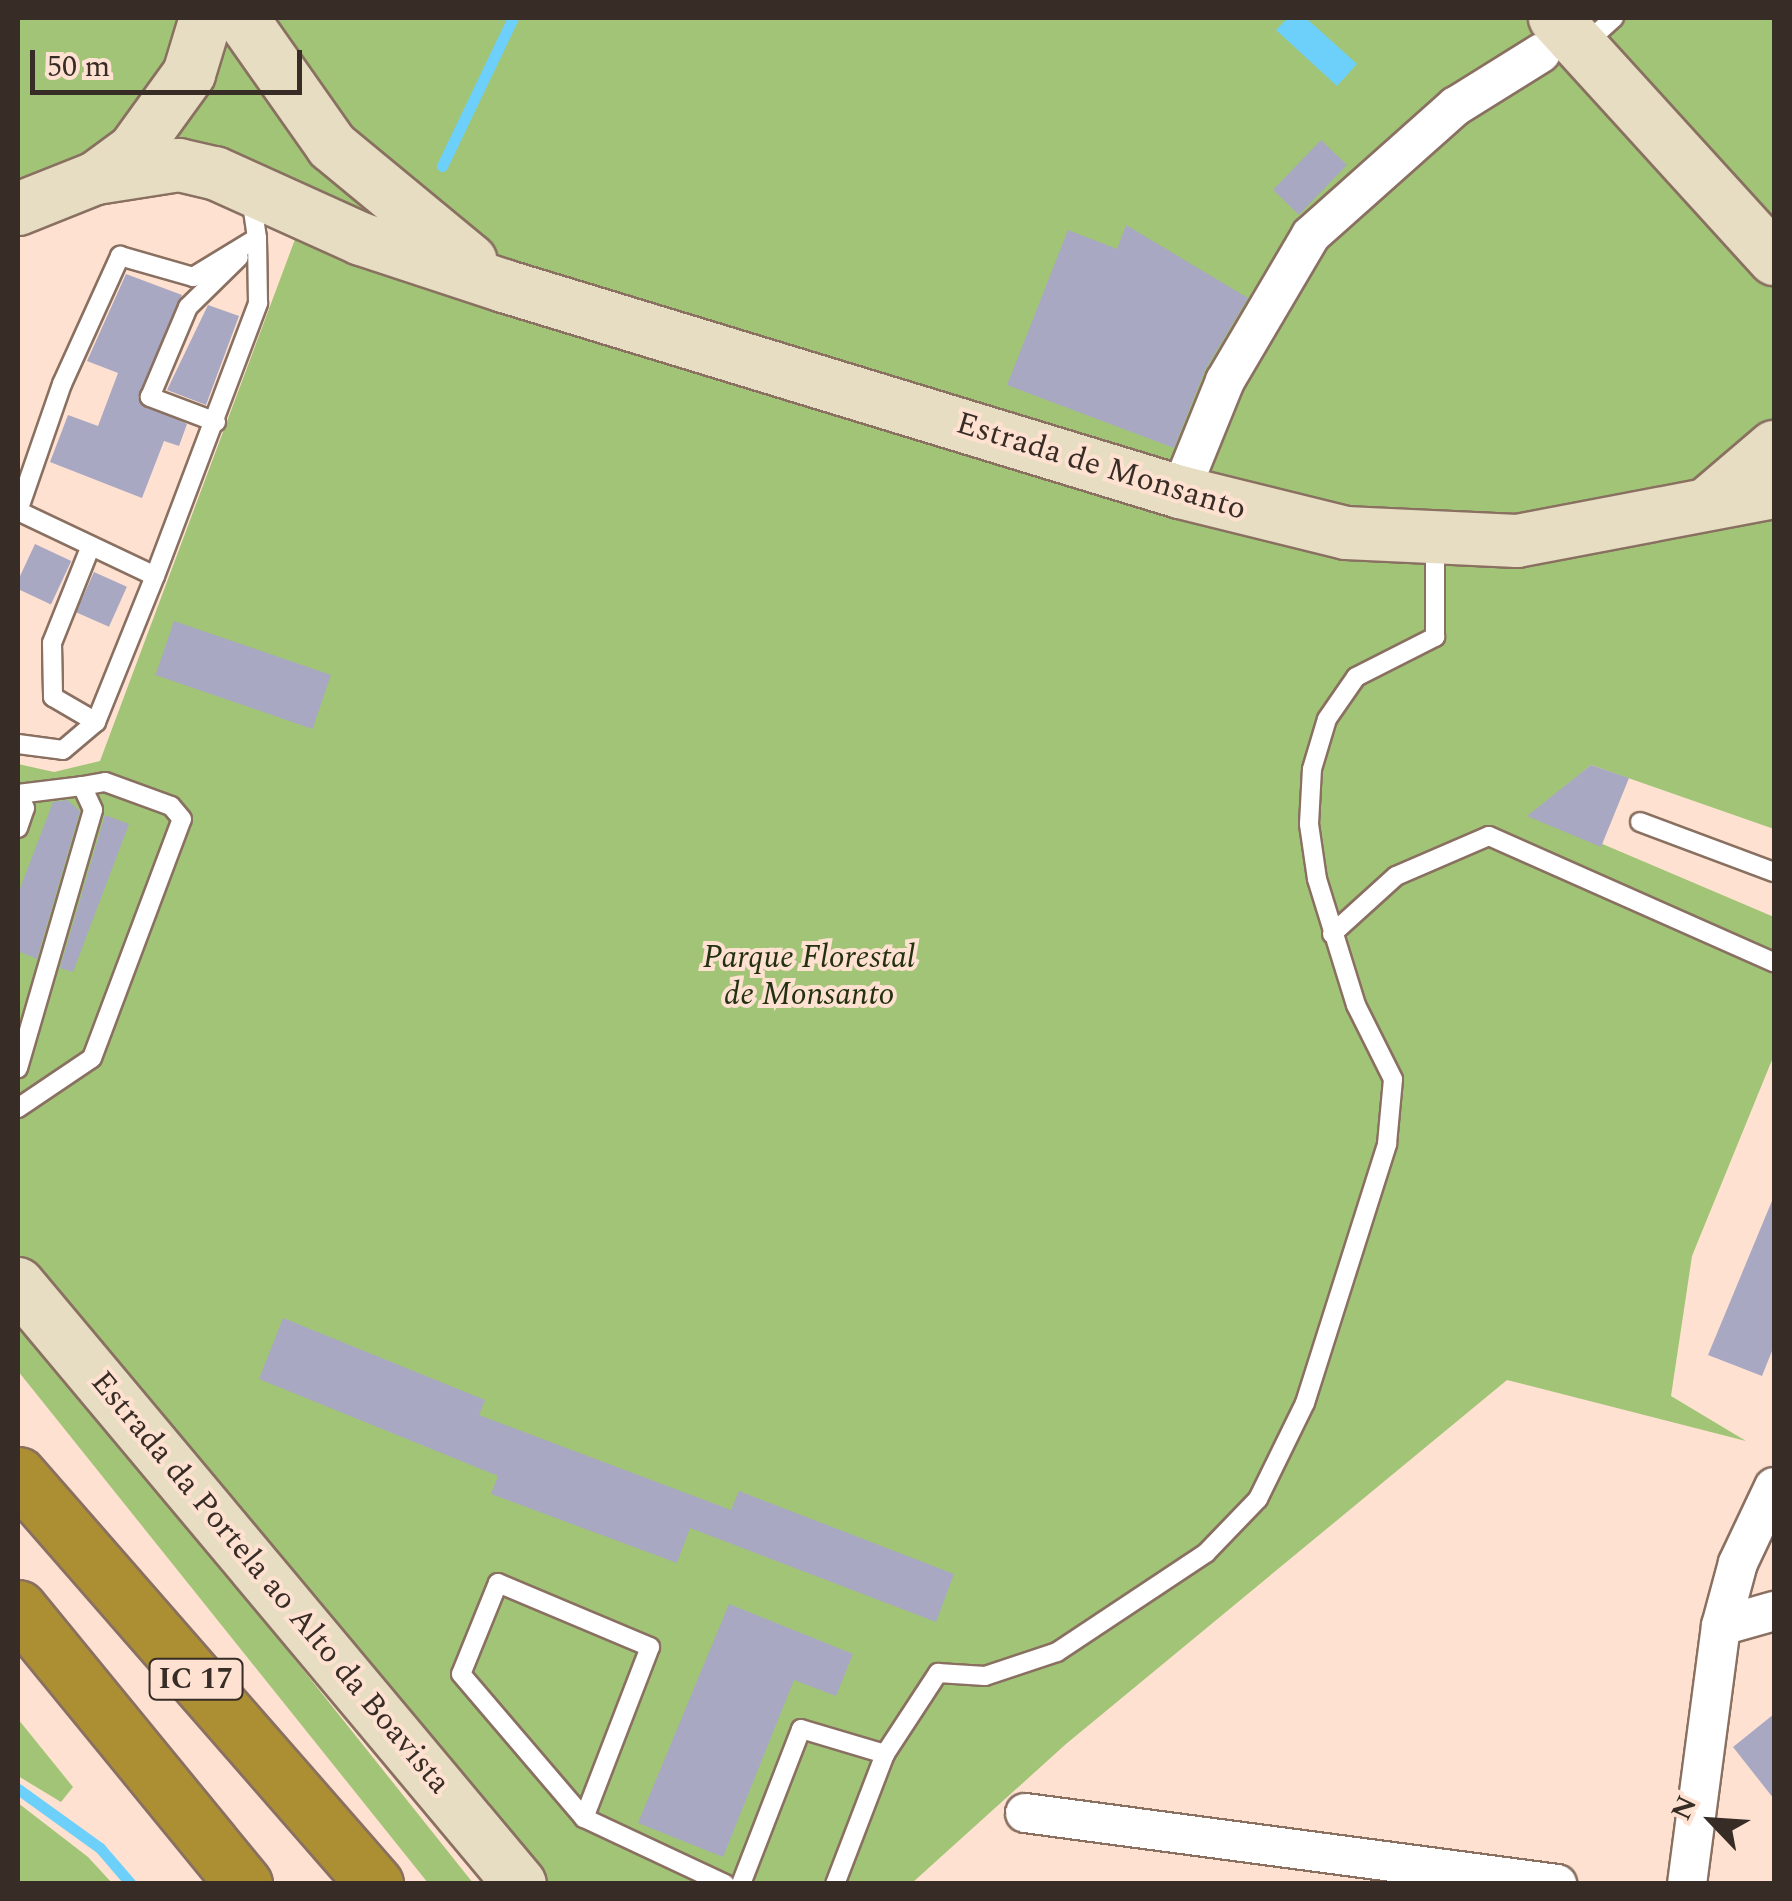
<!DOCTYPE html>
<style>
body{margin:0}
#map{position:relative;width:1792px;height:1901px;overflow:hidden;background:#fee1d0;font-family:Spectral,serif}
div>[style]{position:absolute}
.green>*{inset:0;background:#a1c477}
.water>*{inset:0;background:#6dd0fb}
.stream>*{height:11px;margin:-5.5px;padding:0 5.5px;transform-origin:5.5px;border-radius:5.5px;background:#6dd0fb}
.building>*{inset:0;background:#a9a8c3;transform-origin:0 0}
.roads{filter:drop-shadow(2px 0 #897061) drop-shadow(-2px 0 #897061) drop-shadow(0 2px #897061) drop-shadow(0 -2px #897061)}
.lane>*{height:18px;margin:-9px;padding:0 9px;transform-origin:9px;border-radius:9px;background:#fff}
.street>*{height:38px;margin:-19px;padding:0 19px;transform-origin:19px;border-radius:19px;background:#fff}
.secondary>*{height:52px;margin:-26px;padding:0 26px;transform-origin:26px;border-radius:26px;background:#e6ddc2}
.highway>*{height:55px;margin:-27.5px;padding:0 27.5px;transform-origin:27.5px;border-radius:27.5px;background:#ac8e33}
span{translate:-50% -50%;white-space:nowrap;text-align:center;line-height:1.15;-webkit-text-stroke:8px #fee1d0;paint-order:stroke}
.shield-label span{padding:2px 8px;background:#fee1d0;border:2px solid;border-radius:8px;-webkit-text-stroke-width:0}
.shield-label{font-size:30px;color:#372d26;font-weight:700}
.street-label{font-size:32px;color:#372d26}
.park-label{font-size:32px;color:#233110;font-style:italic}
.frame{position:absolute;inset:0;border:20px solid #372d26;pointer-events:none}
.north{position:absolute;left:1662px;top:1771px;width:100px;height:100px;-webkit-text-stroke:8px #fee1d0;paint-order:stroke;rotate:295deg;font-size:28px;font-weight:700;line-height:40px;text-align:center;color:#372d26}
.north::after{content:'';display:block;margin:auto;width:35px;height:45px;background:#372d26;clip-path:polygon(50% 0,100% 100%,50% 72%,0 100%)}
.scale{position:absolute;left:30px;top:50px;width:272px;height:45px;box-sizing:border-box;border:5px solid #372d26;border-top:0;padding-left:12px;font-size:30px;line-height:35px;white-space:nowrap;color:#372d26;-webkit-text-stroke:8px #fee1d0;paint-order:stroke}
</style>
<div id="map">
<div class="green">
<i style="clip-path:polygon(18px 18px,1774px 18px,1774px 829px,1591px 765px,1532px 814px,1774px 917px,1774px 1055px,1692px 1256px,1671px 1396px,1746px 1441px,1507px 1380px,1066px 1744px,912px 1883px,536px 1883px,18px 1274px,18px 764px,54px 772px,100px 761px,297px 234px,224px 169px,18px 212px)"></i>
<i style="clip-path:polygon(18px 1327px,226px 1573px,473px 1883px,428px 1883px,18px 1371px)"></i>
<i style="clip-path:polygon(18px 1719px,73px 1787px,61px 1802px,18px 1776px)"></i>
<i style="clip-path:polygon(18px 1803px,88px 1857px,112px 1883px,18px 1883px)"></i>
</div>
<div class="water">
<i style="clip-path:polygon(1288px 18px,1306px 18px,1357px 64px,1337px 86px,1276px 30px)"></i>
</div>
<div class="stream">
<i style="left:442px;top:166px;width:164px;rotate:-64.4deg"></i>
<i style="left:18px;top:1789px;width:101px;rotate:35.7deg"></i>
<i style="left:100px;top:1848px;width:48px;rotate:49.3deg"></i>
</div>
<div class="building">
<i style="left:1321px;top:140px;width:36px;height:69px;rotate:44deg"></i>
<i style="clip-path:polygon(1126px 225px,1248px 298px,1205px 370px,1174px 448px,1007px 385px,1068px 230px,1117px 249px)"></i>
<i style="clip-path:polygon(126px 274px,182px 295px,138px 398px,187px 424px,179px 446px,164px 441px,142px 498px,50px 462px,68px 415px,98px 426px,118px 373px,87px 361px)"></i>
<i style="clip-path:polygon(208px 305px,239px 316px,206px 405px,167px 390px)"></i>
<i style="left:35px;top:544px;width:40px;height:48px;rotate:25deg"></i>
<i style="left:94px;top:572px;width:36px;height:44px;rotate:24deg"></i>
<i style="left:174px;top:621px;width:166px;height:57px;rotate:19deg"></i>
<i style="clip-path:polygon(1591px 765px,1629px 778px,1601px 847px,1527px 816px)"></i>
<i style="clip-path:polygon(67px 800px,80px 811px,37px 959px,18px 951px,18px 894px,53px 802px)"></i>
<i style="clip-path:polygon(105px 815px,129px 824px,73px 972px,60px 968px)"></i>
<i style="clip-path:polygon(1774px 1196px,1774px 1346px,1762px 1376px,1708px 1355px)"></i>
<i style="clip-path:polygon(283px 1318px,485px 1400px,479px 1415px,731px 1510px,739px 1491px,954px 1574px,936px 1622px,690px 1528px,677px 1563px,491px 1494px,498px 1476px,259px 1379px)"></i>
<i style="clip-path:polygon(729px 1604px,853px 1654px,836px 1696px,794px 1680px,723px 1857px,638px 1823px)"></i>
<i style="clip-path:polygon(1774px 1714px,1774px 1799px,1733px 1747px)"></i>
</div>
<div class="roads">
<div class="lane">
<i style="left:1585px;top:44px;width:39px;rotate:-42deg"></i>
<i style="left:216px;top:422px;width:71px;rotate:-159.3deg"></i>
<i style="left:150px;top:397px;width:98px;rotate:-67.1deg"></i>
<i style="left:188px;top:307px;width:71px;rotate:-44.4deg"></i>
<i style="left:90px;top:548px;width:102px;rotate:111.8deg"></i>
<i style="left:52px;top:643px;width:54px;rotate:88.9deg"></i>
<i style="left:53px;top:697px;width:50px;rotate:30.2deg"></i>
<i style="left:155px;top:576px;width:292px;rotate:-69.3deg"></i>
<i style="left:258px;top:303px;width:65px;rotate:-90.9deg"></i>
<i style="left:18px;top:744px;width:45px;rotate:7.6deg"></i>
<i style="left:63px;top:750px;width:43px;rotate:-40.3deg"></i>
<i style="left:96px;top:722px;width:157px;rotate:-68deg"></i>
<i style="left:155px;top:576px;width:152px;rotate:-154.6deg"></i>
<i style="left:18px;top:511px;width:134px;rotate:-70.9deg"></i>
<i style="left:62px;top:384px;width:141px;rotate:-65.6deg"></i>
<i style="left:120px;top:256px;width:76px;rotate:16deg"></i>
<i style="left:193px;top:277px;width:75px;rotate:-31.4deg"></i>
<i style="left:257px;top:238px;width:41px;rotate:-98.3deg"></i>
<i style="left:18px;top:794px;width:64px;rotate:-7.1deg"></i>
<i style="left:82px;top:786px;width:26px;rotate:65deg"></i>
<i style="left:93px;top:810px;width:269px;rotate:106.2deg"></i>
<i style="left:1640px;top:822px;width:143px;rotate:20.5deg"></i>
<i style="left:18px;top:828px;width:21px;rotate:-71deg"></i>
<i style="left:25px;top:808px;width:15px;rotate:-118deg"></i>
<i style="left:1332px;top:934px;width:86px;rotate:-42.2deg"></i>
<i style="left:1396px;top:876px;width:101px;rotate:-23.3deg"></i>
<i style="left:1489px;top:836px;width:312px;rotate:23.9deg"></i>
<i style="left:18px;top:1108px;width:89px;rotate:-34deg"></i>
<i style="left:92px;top:1058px;width:255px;rotate:-69.4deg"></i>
<i style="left:182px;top:819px;width:17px;rotate:-130deg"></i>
<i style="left:171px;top:806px;width:70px;rotate:-160deg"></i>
<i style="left:105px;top:782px;width:23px;rotate:170deg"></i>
<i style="left:885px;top:1754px;width:97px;rotate:-56.8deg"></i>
<i style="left:938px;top:1673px;width:47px;rotate:3.7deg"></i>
<i style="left:985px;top:1676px;width:76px;rotate:-18.4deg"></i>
<i style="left:1057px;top:1652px;width:179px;rotate:-33.6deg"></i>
<i style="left:1206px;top:1553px;width:75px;rotate:-46.1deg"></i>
<i style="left:1258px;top:1499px;width:107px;rotate:-63.9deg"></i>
<i style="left:1305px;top:1403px;width:272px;rotate:-72.4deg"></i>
<i style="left:1387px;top:1144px;width:65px;rotate:-84.7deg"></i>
<i style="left:1393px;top:1079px;width:83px;rotate:-116.6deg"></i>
<i style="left:1356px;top:1005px;width:132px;rotate:-107.2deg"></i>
<i style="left:1317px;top:879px;width:56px;rotate:-98.3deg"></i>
<i style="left:1309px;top:824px;width:55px;rotate:-86.9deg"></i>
<i style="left:1312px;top:769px;width:52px;rotate:-73.3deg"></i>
<i style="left:1327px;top:719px;width:51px;rotate:-55.4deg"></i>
<i style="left:1356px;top:677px;width:89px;rotate:-26.9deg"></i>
<i style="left:1435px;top:637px;width:95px;rotate:-90deg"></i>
<i style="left:584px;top:1818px;width:183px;rotate:-68.9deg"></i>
<i style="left:650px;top:1647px;width:165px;rotate:-157.2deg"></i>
<i style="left:498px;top:1583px;width:98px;rotate:112.1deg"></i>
<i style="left:461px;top:1674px;width:189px;rotate:49.5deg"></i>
<i style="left:584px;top:1818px;width:156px;rotate:25.1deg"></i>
<i style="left:741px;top:1884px;width:166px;rotate:-68.8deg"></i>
<i style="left:801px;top:1729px;width:88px;rotate:16.6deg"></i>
<i style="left:885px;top:1754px;width:139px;rotate:111deg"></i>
</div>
<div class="street">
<i style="left:1180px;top:492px;width:120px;rotate:-67.9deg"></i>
<i style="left:1225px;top:381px;width:169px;rotate:-59.5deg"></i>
<i style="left:1311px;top:235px;width:194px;rotate:-41.7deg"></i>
<i style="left:1456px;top:106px;width:100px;rotate:-31.9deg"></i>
<i style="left:1721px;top:1626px;width:55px;rotate:-15.8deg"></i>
<i style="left:1025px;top:1813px;width:537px;rotate:7.6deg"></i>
<i style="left:1687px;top:1884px;width:260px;rotate:-82.5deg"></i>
<i style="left:1721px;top:1626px;width:65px;rotate:-74.9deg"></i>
<i style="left:1738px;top:1563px;width:84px;rotate:-64.7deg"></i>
</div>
<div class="secondary">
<i style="left:242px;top:18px;width:156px;rotate:54.9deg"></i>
<i style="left:332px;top:146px;width:180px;rotate:39.6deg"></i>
<i style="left:1555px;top:18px;width:326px;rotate:47.7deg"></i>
<i style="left:96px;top:178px;width:84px;rotate:-8.9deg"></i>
<i style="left:179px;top:165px;width:37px;rotate:13deg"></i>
<i style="left:215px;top:173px;width:160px;rotate:24.3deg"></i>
<i style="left:361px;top:239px;width:151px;rotate:18.2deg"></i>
<i style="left:504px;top:286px;width:707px;rotate:16.95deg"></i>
<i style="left:1180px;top:492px;width:171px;rotate:13.9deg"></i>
<i style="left:1346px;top:533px;width:171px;rotate:2.7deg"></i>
<i style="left:1517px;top:541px;width:262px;rotate:-10.8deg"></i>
<i style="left:18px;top:209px;width:84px;rotate:-21.7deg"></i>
<i style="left:96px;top:178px;width:47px;rotate:-36.4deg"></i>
<i style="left:134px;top:150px;width:94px;rotate:-54.1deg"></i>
<i style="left:189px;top:74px;width:59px;rotate:-73.1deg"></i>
<i style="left:1712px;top:500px;width:82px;rotate:-40.5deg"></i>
<i style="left:18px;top:1284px;width:782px;rotate:50.08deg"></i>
</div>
<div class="highway">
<i style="left:18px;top:1475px;width:543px;rotate:48.88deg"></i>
<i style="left:18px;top:1608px;width:357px;rotate:50.7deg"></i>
</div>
</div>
<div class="shield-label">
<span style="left:196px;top:1679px">IC 17</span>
</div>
<div class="street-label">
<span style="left:1101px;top:467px;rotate:17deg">Estrada de Monsanto</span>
<span style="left:270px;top:1583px;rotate:50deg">Estrada da Portela ao Alto da Boavista</span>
</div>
<div class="park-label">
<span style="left:809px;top:977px">Parque Florestal<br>de Monsanto</span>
</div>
<div class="frame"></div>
<div class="north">N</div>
<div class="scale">50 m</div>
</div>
